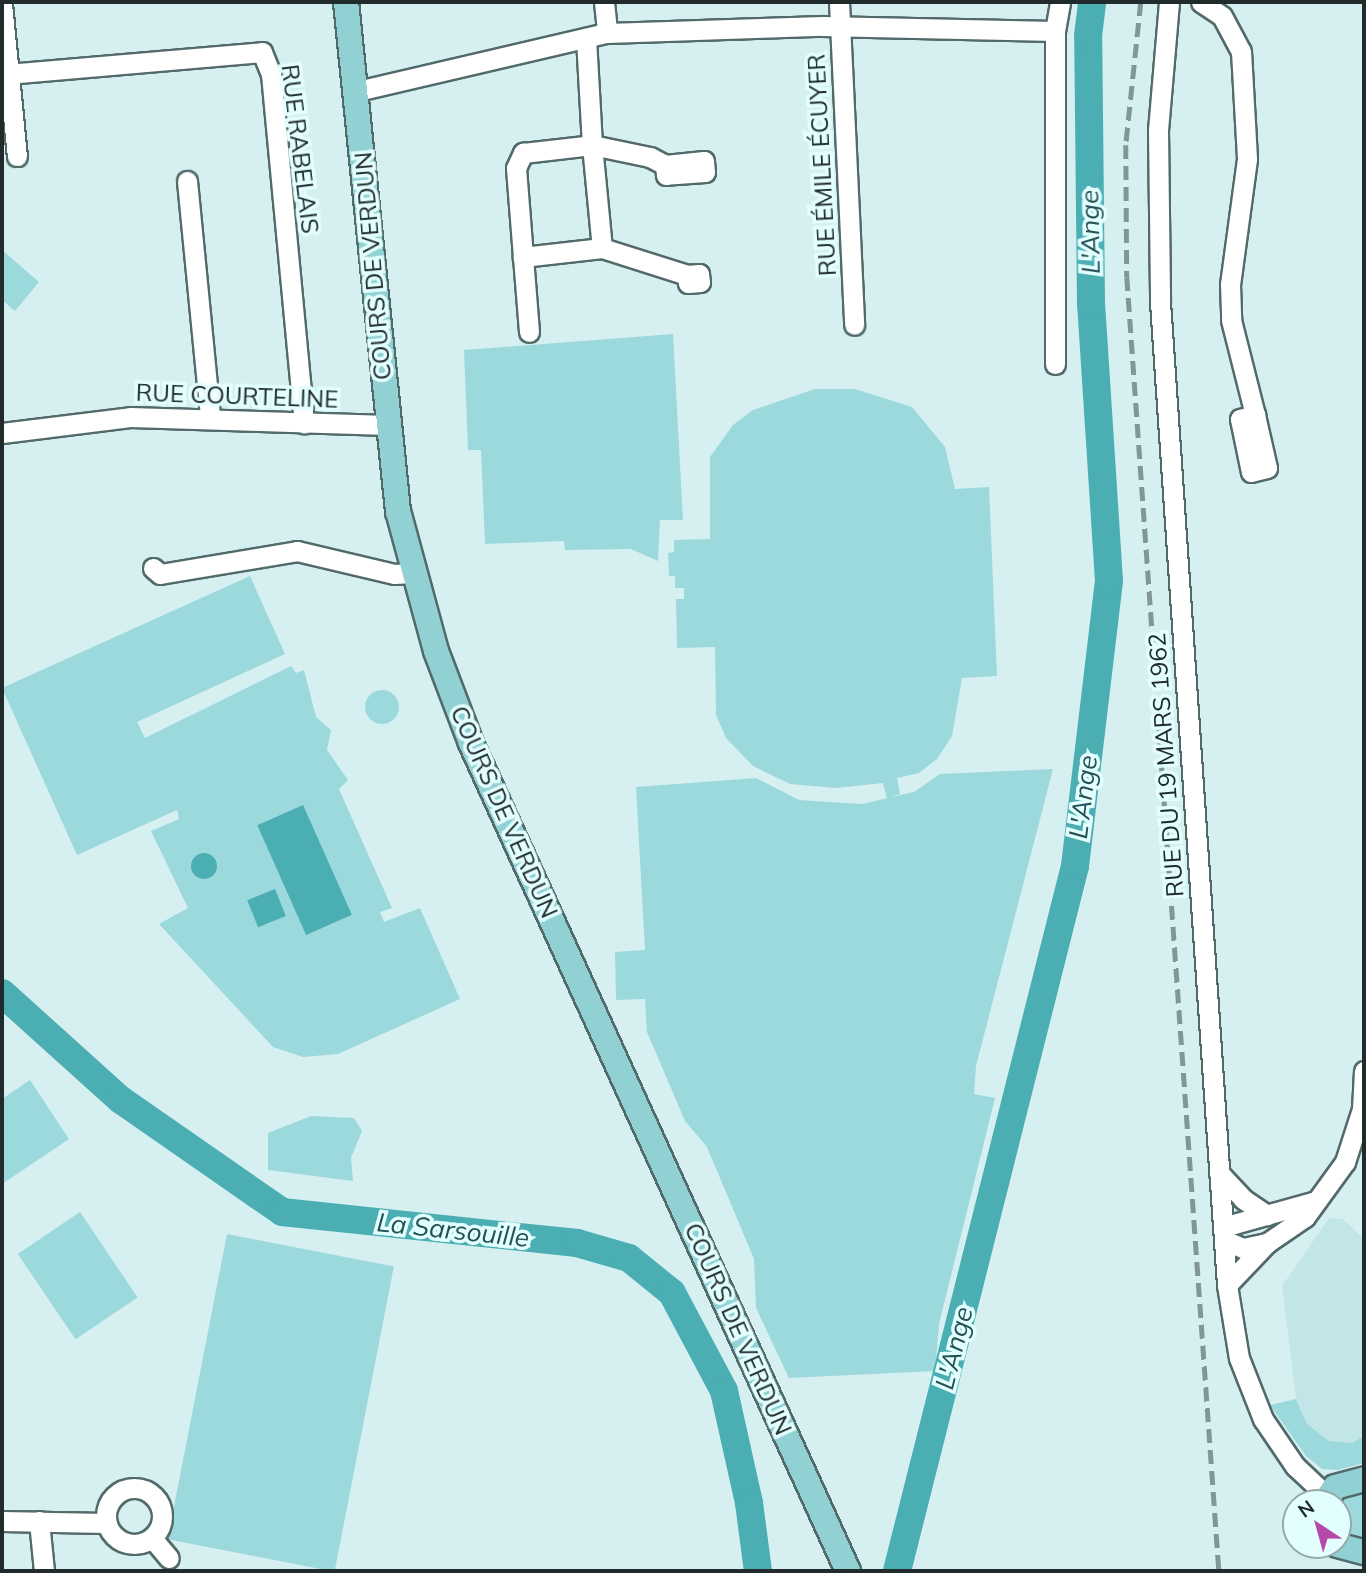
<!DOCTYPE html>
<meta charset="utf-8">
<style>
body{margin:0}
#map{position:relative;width:1366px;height:1573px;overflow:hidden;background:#d6f0f1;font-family:Mulish,sans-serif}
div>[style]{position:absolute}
.built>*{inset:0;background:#c2e6e8}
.green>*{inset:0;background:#9cd9dc;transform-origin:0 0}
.round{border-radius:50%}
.water>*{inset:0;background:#4baeb3;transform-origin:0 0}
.river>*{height:28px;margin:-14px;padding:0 14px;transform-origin:14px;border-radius:14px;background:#4baeb3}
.roads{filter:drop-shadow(2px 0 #536a6b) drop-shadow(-2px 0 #536a6b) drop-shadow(0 2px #536a6b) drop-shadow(0 -2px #536a6b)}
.minor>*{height:19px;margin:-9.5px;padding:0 9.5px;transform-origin:9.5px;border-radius:9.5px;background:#fff}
.minor>.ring{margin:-9.5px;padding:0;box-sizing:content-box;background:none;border:19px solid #fff;border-radius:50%}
.major>*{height:24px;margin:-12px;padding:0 12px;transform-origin:12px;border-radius:12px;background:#91d0d3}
.rail>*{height:4.5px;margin-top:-2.25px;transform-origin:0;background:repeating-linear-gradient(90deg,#839696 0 14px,transparent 0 21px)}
span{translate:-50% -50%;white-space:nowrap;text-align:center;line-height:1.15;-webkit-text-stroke:7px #e3feff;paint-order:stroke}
.street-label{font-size:24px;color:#212b2b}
.water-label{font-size:26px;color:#245053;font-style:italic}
.frame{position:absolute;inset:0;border:4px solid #212b2b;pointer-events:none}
.north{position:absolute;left:1282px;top:1489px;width:70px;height:70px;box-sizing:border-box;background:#e3feff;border:2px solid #95aaaa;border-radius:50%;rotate:324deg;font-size:19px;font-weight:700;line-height:28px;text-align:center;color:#212b2b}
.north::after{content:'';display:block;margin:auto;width:24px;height:32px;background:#b649a8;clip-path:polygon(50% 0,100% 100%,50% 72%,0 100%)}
</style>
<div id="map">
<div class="built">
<i style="clip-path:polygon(1329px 1218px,1343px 1219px,1364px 1239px,1364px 1459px,1337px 1452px,1307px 1424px,1296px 1399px,1282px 1286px)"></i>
</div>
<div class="green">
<i style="clip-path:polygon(2px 250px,39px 282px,15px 311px,2px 300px)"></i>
<i style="clip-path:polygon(673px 334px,683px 520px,660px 520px,658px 561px,631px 549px,565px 550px,564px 541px,485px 544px,481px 450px,468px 450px,464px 350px)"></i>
<i style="clip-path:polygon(815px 389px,855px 389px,912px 407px,945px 447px,955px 489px,989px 487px,997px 676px,962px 678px,952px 736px,937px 759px,919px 773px,897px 778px,900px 794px,887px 799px,883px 783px,836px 788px,790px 784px,753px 766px,726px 738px,716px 715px,715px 647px,677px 648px,676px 599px,684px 599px,684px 588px,675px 588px,675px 576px,669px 576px,668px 553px,674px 552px,674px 540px,710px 539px,710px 457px,733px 425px,753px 410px)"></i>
<i style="clip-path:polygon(250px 576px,285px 654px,137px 722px,145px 738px,291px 666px,296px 673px,304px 670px,316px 717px,331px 730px,327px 750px,348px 780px,339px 789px,392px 908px,380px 912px,384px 922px,420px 908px,460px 999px,338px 1054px,303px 1057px,273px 1047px,159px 924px,188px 908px,151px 831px,179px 819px,177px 810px,77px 855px,2px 688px)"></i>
<i class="round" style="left:365px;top:690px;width:34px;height:34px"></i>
<i style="clip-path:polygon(1053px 769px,976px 1066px,974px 1094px,995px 1098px,939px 1324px,935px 1371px,789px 1378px,756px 1308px,754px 1259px,707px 1147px,685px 1121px,647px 1032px,645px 999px,616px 1000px,615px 952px,645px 950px,636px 787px,756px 778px,799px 800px,862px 804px,914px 792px,940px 774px)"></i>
<i style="clip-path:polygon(30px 1080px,69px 1139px,2px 1184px,2px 1099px)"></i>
<i style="clip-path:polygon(311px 1116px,354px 1118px,362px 1131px,351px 1158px,353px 1181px,268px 1170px,268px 1133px)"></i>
<i style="left:80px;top:1212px;width:103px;height:75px;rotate:56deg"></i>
<i style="left:227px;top:1234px;width:170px;height:311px;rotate:11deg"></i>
<i style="clip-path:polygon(1296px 1399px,1307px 1424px,1329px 1441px,1352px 1443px,1364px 1436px,1364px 1463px,1338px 1470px,1322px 1469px,1306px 1456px,1270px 1405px)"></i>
<i style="clip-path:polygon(1364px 1490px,1364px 1541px,1338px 1535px,1341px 1495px)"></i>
</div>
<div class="water">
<i style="left:303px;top:805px;width:120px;height:50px;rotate:66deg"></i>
<i class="round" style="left:191px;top:853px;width:26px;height:26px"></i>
<i style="left:275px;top:889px;width:29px;height:30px;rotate:68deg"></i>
</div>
<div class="river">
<i style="left:2px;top:993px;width:160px;rotate:42deg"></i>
<i style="left:121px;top:1100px;width:196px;rotate:34.8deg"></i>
<i style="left:282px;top:1212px;width:297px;rotate:6deg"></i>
<i style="left:577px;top:1243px;width:54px;rotate:16.1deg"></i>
<i style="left:629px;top:1258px;width:55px;rotate:39.1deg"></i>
<i style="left:672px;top:1293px;width:111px;rotate:62deg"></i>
<i style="left:724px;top:1391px;width:115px;rotate:77.4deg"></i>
<i style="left:749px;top:1503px;width:69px;rotate:82.5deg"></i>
<i style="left:897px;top:1571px;width:727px;rotate:-75.83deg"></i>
<i style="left:1075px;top:866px;width:287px;rotate:-83.2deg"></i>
<i style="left:1109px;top:581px;width:277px;rotate:-93.7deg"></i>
<i style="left:1091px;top:305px;width:269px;rotate:-90.6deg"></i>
<i style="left:1088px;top:36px;width:34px;rotate:-83deg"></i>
</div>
<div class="roads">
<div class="minor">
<i style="left:604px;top:2px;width:31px;rotate:84deg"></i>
<i style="left:839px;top:2px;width:323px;rotate:87.3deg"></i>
<i style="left:1169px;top:2px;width:128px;rotate:94.9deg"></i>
<i style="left:1158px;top:130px;width:172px;rotate:89.3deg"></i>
<i style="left:1160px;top:302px;width:985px;rotate:86.1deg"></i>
<i style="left:1227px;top:1285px;width:74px;rotate:80.7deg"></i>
<i style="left:1239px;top:1358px;width:66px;rotate:68.5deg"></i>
<i style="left:1263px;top:1419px;width:57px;rotate:55.8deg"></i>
<i style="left:1295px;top:1466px;width:44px;rotate:43.2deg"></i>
<i style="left:1201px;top:2px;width:25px;rotate:34deg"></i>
<i style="left:1222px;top:16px;width:40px;rotate:62deg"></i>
<i style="left:1241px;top:51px;width:108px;rotate:86.8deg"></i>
<i style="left:1247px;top:159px;width:126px;rotate:97.7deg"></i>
<i style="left:1230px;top:284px;width:36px;rotate:88deg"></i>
<i style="left:1231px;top:320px;width:98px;rotate:75.8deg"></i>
<i style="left:1255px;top:415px;width:54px;rotate:77.2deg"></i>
<i style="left:1267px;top:468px;width:16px;rotate:166deg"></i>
<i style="left:1251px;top:472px;width:54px;rotate:-101.7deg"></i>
<i style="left:1240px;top:419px;width:16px;rotate:-15deg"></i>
<i style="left:2px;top:4px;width:153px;rotate:84.4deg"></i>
<i style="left:586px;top:38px;width:107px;rotate:86.8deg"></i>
<i style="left:592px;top:145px;width:103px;rotate:84.5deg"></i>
<i style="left:602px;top:248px;width:80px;rotate:173.5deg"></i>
<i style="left:523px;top:257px;width:89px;rotate:-94.5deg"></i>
<i style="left:516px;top:168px;width:17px;rotate:-65deg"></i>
<i style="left:523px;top:153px;width:69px;rotate:-6.6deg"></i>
<i style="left:592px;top:145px;width:59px;rotate:11.7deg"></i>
<i style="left:650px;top:157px;width:17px;rotate:28deg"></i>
<i style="left:665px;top:165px;width:39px;rotate:-6deg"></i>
<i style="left:704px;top:161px;width:11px;rotate:85deg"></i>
<i style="left:705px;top:172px;width:39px;rotate:176deg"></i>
<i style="left:666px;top:175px;width:10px;rotate:-96deg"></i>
<i style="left:7px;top:74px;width:256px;rotate:-4.9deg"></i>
<i style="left:262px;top:52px;width:24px;rotate:68deg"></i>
<i style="left:271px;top:74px;width:351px;rotate:84.6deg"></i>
<i style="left:357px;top:91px;width:257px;rotate:-13.1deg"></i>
<i style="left:607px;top:33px;width:215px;rotate:-1.9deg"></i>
<i style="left:822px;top:26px;width:233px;rotate:1.2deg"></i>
<i style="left:187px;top:181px;width:236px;rotate:84.4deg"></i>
<i style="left:602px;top:248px;width:89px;rotate:17.6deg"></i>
<i style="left:687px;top:275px;width:12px;rotate:-5deg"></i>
<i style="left:699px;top:274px;width:8px;rotate:83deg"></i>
<i style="left:700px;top:282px;width:12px;rotate:175deg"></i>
<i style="left:688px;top:283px;width:8px;rotate:-97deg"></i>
<i style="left:523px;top:257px;width:75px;rotate:85.4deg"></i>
<i style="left:1055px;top:364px;width:333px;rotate:-90deg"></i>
<i style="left:1055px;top:31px;width:29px;rotate:-80deg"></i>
<i style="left:2px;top:433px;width:129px;rotate:-7.1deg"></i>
<i style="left:130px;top:417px;width:258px;rotate:1.8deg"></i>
<i style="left:153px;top:568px;width:9px;rotate:41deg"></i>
<i style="left:160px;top:574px;width:139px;rotate:-9.5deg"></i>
<i style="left:297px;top:551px;width:100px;rotate:13.3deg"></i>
<i style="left:394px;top:574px;width:19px;rotate:-3deg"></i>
<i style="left:1219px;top:1173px;width:35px;rotate:47deg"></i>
<i style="left:1243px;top:1199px;width:29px;rotate:34deg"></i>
<i style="left:1223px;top:1227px;width:97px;rotate:-15.6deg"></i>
<i style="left:1224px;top:1240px;width:21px;rotate:23deg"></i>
<i style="left:1243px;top:1248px;width:25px;rotate:-12deg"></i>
<i style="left:1267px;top:1243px;width:46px;rotate:-34.4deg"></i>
<i style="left:1305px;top:1217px;width:68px;rotate:-54deg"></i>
<i style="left:1345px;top:1162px;width:56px;rotate:-72.2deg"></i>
<i style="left:1362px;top:1109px;width:38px;rotate:-87deg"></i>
<i style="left:1227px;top:1285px;width:58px;rotate:-46.4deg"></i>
<i class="ring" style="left:106px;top:1488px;width:37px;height:37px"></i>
<i style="left:2px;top:1521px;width:104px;rotate:1.1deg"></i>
<i style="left:39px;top:1521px;width:50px;rotate:84.3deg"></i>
<i style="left:152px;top:1538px;width:26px;rotate:50deg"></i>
</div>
<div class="major">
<i style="left:346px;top:2px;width:512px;rotate:84.17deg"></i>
<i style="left:398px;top:511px;width:145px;rotate:74.8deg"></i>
<i style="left:436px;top:651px;width:98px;rotate:69.2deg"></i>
<i style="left:471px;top:743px;width:910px;rotate:65.52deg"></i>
<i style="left:1324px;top:1503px;width:19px;rotate:-55deg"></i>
<i style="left:1335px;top:1487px;width:30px;rotate:-15deg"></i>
<i style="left:1337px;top:1545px;width:28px;rotate:15deg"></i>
</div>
</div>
<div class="rail">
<i style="left:1141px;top:2px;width:144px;rotate:96deg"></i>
<i style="left:1126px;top:145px;width:132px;rotate:89.6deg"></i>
<i style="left:1127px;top:277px;width:1297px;rotate:85.93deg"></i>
</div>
<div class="street-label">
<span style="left:300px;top:149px;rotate:83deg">RUE RABELAIS</span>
<span style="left:822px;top:165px;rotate:-93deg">RUE ÉMILE ÉCUYER</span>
<span style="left:373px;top:266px;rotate:-95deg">COURS DE VERDUN</span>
<span style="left:237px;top:396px;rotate:2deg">RUE COURTELINE</span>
<span style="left:1166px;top:765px;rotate:-94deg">RUE DU 19 MARS 1962</span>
<span style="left:504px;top:812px;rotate:66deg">COURS DE VERDUN</span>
<span style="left:738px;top:1329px;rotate:66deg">COURS DE VERDUN</span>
</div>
<div class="water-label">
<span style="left:1090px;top:232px;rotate:-91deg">L'Ange</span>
<span style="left:1083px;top:797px;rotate:-83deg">L'Ange</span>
<span style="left:453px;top:1230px;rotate:6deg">La Sarsouille</span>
<span style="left:954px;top:1348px;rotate:-76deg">L'Ange</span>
</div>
<div class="frame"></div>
<div class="north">N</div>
</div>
